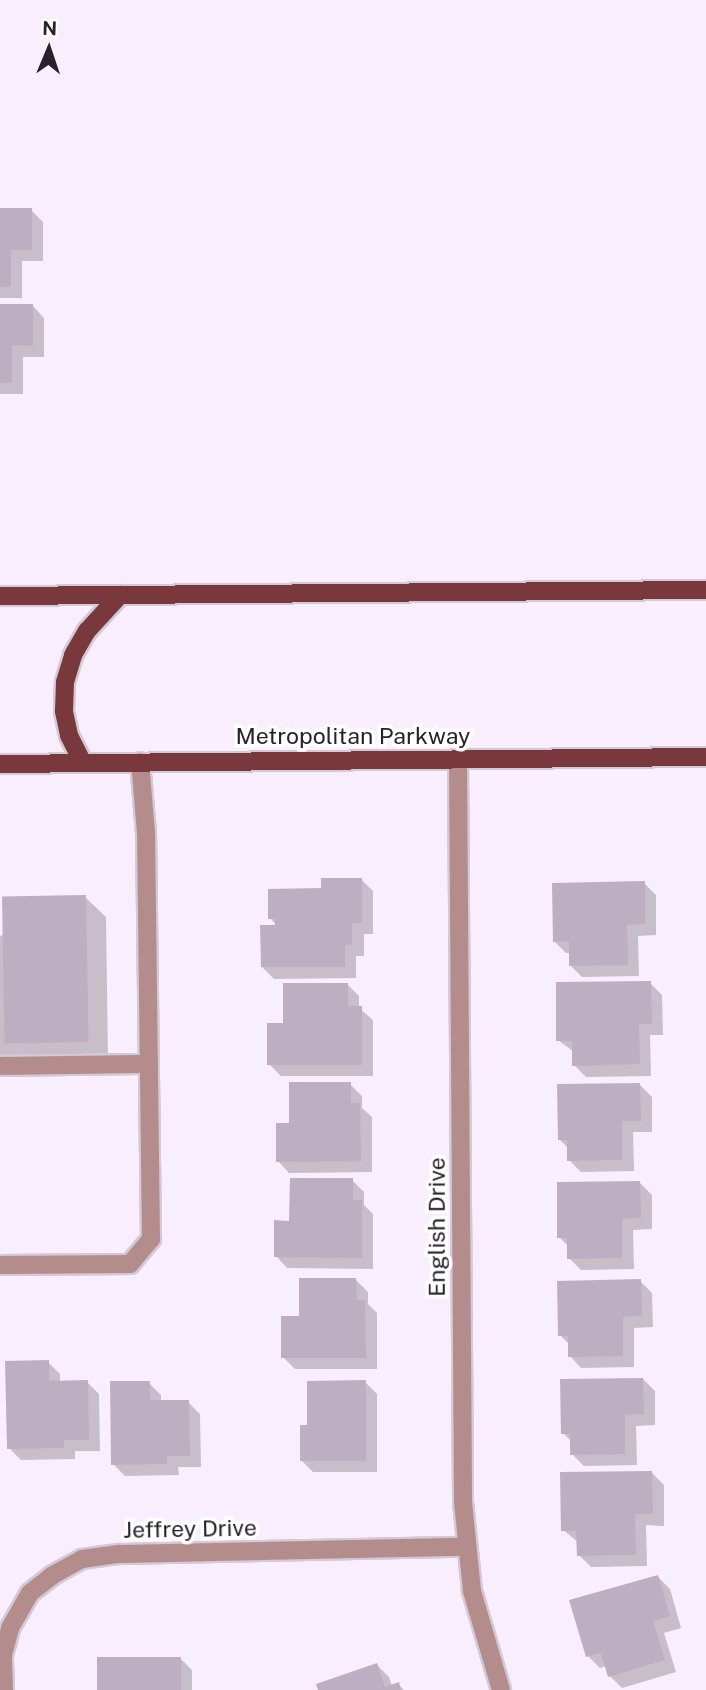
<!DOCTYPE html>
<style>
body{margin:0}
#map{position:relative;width:706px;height:1690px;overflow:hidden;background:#f9eefd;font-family:"Public Sans",sans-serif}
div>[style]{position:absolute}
.shadow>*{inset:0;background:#0003}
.building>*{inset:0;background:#bdafc1;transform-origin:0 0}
.roads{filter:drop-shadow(2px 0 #d3c9d7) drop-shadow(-2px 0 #d3c9d7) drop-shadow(0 2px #d3c9d7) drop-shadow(0 -2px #d3c9d7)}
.service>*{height:18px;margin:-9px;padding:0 9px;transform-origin:9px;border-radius:9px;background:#b48c8c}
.minor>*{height:18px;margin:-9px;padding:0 9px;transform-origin:9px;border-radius:9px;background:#b48c8c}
.primary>*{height:18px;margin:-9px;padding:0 9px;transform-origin:9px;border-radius:9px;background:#79383b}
span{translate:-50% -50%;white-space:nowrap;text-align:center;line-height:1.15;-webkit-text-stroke:7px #fff;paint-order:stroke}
.street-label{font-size:23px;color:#272229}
.north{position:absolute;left:14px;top:14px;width:70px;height:70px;-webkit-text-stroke:5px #fff;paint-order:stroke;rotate:2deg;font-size:19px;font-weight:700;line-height:28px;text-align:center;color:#272229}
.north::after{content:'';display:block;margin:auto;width:24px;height:32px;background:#272229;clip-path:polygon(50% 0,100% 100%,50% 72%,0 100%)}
</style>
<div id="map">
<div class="shadow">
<i style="clip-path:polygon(0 210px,31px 210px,43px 222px,43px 261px,22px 261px,22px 298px,0 298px)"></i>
<i style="clip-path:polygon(0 306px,33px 306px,44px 318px,44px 357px,23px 357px,23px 394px,0 394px)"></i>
<i style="clip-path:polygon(361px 879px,373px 891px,373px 934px,364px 934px,364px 956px,356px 956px,356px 978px,274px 979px,262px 967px,278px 927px,270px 918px,323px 889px)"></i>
<i style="clip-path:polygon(644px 883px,656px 895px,656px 935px,638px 936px,639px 976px,582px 977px,570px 965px,570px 953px,566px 953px,554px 941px)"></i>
<i style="clip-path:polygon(85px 897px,106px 917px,108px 1062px,10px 1064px,0 1054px,0 936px)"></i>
<i style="clip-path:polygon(650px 983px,662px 995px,663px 1035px,650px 1035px,651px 1076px,586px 1077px,574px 1065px,574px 1052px,558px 1040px)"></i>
<i style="clip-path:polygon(347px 984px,359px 996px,359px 1008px,373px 1020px,373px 1076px,281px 1076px,269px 1064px,285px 1024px)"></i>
<i style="clip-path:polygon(350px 1084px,362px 1096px,362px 1108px,372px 1117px,372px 1172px,289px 1173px,278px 1161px,291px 1124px)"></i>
<i style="clip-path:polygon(640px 1085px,652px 1097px,652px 1132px,633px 1132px,634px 1171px,581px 1172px,569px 1160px,569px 1149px,559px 1139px)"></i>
<i style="clip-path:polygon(352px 1180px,364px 1192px,364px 1205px,373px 1214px,373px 1269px,287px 1268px,276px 1256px,291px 1223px)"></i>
<i style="clip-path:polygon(640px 1183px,652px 1195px,652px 1229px,633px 1230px,634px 1269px,581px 1270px,569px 1258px,569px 1247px,559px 1237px)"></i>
<i style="clip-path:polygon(356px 1280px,368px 1292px,368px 1304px,377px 1313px,377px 1369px,295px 1369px,283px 1357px,301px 1317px)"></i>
<i style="clip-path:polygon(640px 1281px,652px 1293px,653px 1327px,634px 1328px,634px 1367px,581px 1368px,570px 1356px,569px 1344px,560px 1335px)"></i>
<i style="clip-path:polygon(48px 1362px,60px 1374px,60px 1382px,87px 1382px,99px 1394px,100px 1451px,75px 1451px,75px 1459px,21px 1460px,9px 1448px)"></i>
<i style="clip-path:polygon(643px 1379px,655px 1391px,655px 1425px,636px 1426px,637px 1465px,584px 1466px,572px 1454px,572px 1442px,563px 1433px)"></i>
<i style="clip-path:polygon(365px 1382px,377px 1394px,377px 1472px,313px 1472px,301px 1460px,309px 1427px)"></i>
<i style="clip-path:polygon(149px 1383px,161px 1395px,161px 1402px,188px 1402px,200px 1414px,201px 1467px,178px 1467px,179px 1475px,125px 1476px,113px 1464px)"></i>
<i style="clip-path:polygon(652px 1473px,664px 1485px,664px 1526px,646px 1525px,647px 1566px,591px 1567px,579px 1555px,578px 1542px,563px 1530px)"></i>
<i style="clip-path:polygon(658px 1577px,670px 1589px,681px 1628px,664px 1633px,676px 1672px,622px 1688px,610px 1676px,607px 1666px,600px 1668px,588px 1656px)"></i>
<i style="clip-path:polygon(180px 1658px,192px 1670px,192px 1690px,99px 1690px)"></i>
<i style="clip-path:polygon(377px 1665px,389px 1677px,392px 1686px,398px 1684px,404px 1690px,320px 1690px)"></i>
</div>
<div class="building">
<i style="clip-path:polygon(0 208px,32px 208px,32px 250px,11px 250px,11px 287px,0 287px)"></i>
<i style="clip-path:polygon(0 304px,33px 304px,33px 346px,12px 345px,12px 383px,0 383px)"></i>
<i style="clip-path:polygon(321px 878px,362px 878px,362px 923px,352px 923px,352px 945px,345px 945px,345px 967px,261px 967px,260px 925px,275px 925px,275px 919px,268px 919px,268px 889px,321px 888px)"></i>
<i style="clip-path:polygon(645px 881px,645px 924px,627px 925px,628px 965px,569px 966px,569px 941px,553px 942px,552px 883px)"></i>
<i style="left:86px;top:895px;width:147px;height:84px;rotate:89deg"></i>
<i style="clip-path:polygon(651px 981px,652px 1024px,639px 1024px,640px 1064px,572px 1066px,572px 1041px,556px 1041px,556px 982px)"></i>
<i style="clip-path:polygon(283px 983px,348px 983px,348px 1006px,362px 1006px,362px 1065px,267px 1065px,267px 1023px,283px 1023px)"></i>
<i style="clip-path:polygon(289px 1082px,351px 1082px,351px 1103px,360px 1103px,361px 1161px,276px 1162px,276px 1123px,289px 1123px)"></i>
<i style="clip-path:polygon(640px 1083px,641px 1121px,622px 1121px,622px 1160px,567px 1161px,567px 1140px,558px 1140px,557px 1084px)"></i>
<i style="clip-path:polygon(290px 1178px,353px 1178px,353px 1200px,362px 1200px,362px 1258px,274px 1257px,274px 1220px,289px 1221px)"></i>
<i style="clip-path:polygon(640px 1181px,641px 1218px,622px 1219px,622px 1258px,567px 1259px,567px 1238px,557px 1238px,557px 1182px)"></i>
<i style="clip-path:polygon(299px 1278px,356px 1278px,357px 1300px,365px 1300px,366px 1358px,281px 1358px,281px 1316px,299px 1316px)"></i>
<i style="clip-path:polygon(641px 1279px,642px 1316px,623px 1317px,623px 1356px,568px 1357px,568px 1336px,558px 1336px,557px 1281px)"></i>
<i style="clip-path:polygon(49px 1360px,49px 1381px,88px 1380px,89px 1440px,64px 1440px,64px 1448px,7px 1449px,5px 1361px)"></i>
<i style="clip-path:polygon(643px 1378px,644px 1414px,625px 1415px,625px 1454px,570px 1455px,570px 1434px,561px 1434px,560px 1379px)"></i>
<i style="clip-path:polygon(366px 1380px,366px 1461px,300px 1461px,300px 1425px,307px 1425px,307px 1381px)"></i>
<i style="clip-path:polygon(110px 1381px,150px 1381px,150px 1400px,189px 1400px,190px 1456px,167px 1456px,167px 1464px,111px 1465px)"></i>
<i style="clip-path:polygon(652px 1471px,653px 1514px,635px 1514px,636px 1555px,577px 1556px,576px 1531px,561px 1531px,560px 1472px)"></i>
<i style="clip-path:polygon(658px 1575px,670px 1616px,653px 1621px,665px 1660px,608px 1677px,601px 1653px,586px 1657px,569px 1600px)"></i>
<i style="left:97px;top:1657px;width:84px;height:33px"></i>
<i style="clip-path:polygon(377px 1663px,385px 1687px,399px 1682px,401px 1690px,318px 1690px,316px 1684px)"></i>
</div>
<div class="roads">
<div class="service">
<i style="left:0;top:1066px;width:149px;rotate:-0.8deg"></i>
<i style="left:0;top:1265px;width:130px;rotate:-0.4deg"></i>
<i style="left:130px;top:1264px;width:33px;rotate:-50deg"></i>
<i style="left:151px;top:1239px;width:406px;rotate:-90.7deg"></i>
<i style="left:146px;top:833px;width:71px;rotate:-94.8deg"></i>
</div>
<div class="minor">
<i style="left:458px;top:759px;width:743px;rotate:89.61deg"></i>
<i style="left:463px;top:1502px;width:89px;rotate:84.2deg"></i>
<i style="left:472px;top:1591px;width:103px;rotate:73.7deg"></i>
<i style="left:4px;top:1690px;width:35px;rotate:-92deg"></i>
<i style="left:3px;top:1655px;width:28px;rotate:-75deg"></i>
<i style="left:10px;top:1628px;width:40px;rotate:-60.3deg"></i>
<i style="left:30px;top:1593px;width:29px;rotate:-38deg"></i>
<i style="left:53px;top:1575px;width:33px;rotate:-29deg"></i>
<i style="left:82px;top:1559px;width:37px;rotate:-8deg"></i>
<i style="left:119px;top:1554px;width:346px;rotate:-1.2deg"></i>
</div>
<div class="primary">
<i style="left:0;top:596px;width:706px;rotate:-0.49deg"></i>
<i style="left:83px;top:763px;width:31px;rotate:-117deg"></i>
<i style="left:69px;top:735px;width:25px;rotate:-102deg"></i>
<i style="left:64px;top:711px;width:29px;rotate:-88deg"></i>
<i style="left:65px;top:682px;width:28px;rotate:-73deg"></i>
<i style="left:73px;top:655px;width:28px;rotate:-60deg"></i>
<i style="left:87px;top:631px;width:49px;rotate:-47.5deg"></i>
<i style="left:0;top:764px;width:706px;rotate:-0.57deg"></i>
</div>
</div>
<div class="street-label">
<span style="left:353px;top:736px">Metropolitan Parkway</span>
<span style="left:437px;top:1227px;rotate:-90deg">English Drive</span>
<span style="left:190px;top:1529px;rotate:-1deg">Jeffrey Drive</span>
</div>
<div class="north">N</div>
</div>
